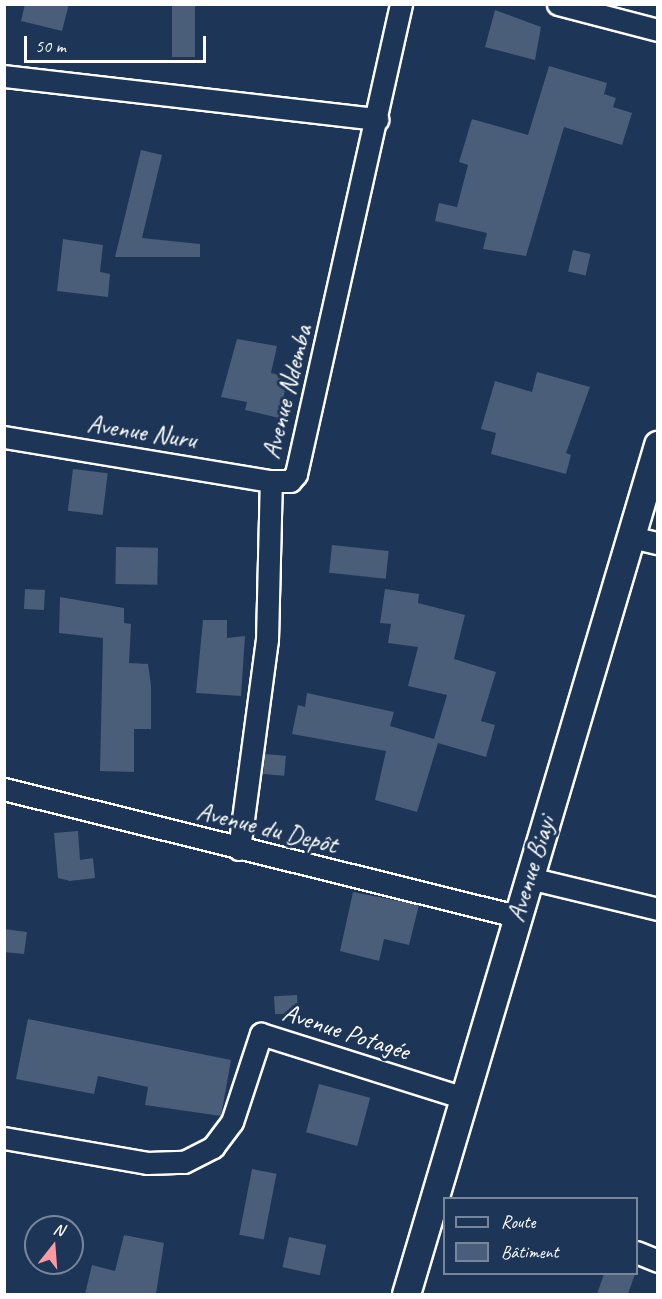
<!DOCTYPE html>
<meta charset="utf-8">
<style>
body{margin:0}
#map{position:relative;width:662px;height:1299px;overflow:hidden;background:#1d3557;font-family:Caveat,sans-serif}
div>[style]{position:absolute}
.building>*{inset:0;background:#4a5d79;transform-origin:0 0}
.roads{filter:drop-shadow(2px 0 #fff) drop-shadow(-2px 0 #fff) drop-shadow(0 2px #fff) drop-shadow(0 -2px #fff)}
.minor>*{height:21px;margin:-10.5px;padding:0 10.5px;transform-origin:10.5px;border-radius:10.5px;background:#1d3557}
.tertiary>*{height:27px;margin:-13.5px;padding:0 13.5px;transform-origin:13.5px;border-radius:13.5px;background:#1d3557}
span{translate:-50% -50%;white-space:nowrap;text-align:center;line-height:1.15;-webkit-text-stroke:6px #1d3557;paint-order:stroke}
.street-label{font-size:26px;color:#fff}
.frame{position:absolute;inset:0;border:6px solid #fff;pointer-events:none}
.legend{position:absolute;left:443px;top:1197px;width:195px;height:78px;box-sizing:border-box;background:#1d3557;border:2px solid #77869a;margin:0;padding:8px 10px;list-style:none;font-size:18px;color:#fff}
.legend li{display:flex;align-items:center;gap:12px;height:30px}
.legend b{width:30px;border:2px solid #77869a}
.north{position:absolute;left:24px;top:1215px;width:60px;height:60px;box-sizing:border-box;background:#1d3557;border:2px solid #77869a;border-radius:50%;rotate:17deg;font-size:16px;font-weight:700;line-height:24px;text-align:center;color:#fff}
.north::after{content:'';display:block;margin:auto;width:21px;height:27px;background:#ff9aa2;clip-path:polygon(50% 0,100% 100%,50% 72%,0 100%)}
.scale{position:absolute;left:24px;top:36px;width:182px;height:27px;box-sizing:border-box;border:3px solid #fff;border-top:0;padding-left:8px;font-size:18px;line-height:21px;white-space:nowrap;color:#fff;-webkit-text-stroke:4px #1d3557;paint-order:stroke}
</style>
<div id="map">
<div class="building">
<i style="clip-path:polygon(25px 4px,69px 4px,62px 31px,21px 21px)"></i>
<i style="left:172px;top:4px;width:23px;height:53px"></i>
<i style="clip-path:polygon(495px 10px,541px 27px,535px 60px,485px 47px)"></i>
<i style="clip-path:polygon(549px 66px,607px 83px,604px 94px,616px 98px,613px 107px,632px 113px,622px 145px,564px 127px,526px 256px,483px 249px,487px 233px,435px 221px,439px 203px,457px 207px,468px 165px,459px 162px,472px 119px,528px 135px)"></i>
<i style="clip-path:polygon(141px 150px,162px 155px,142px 238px,200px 244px,200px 257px,115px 257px)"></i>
<i style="clip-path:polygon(63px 239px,103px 245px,100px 272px,110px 274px,108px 297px,57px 291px)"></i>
<i style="left:573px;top:250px;width:18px;height:22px;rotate:13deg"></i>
<i style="clip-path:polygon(237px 339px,277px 346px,271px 373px,288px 377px,279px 418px,245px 410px,247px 402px,221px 397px)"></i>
<i style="clip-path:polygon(537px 372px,590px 387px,566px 453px,571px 455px,566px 474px,491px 454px,496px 433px,481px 429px,495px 381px,532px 392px)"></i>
<i style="left:73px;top:469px;width:35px;height:42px;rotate:7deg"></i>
<i style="left:332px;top:545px;width:57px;height:28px;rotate:6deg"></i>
<i style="left:116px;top:547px;width:42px;height:37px;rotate:1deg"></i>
<i style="left:25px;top:589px;width:20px;height:20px;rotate:3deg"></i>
<i style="clip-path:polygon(385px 589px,419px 594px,418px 603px,465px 615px,454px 659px,496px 672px,481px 721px,495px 725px,486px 757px,438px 743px,417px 812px,375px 800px,386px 751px,292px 734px,298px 705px,305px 707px,307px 693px,394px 712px,390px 726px,434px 739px,447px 695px,408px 686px,418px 647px,388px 643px,391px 624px,380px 623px)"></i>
<i style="clip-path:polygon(60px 597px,124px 608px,124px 623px,131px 624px,129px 663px,148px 664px,151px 686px,151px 729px,134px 729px,134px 772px,100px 771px,103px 638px,59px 633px)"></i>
<i style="clip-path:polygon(203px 620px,227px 620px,227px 638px,245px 636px,241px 696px,196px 693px)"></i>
<i style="left:265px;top:754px;width:21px;height:20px;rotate:5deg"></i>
<i style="clip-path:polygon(78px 831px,80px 860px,93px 858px,95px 878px,70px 881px,58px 878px,54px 833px)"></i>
<i style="clip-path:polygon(353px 892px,419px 905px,409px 945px,384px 939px,379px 961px,340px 951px)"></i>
<i style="clip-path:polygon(4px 929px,27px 932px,24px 954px,4px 952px)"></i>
<i style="left:297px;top:995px;width:18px;height:23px;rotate:87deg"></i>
<i style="clip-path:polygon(28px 1019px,231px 1060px,221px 1116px,145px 1105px,148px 1087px,98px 1076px,94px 1094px,16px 1079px)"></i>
<i style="left:319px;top:1084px;width:53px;height:50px;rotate:15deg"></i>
<i style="left:252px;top:1169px;width:25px;height:67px;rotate:11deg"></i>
<i style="clip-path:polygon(124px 1235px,164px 1243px,156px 1294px,85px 1294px,92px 1265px,115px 1271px)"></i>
<i style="left:289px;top:1237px;width:38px;height:31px;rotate:12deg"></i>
<i style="clip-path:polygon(604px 1274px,635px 1274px,628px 1294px,597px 1294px)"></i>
</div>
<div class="roads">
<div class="minor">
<i style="left:558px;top:4px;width:103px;rotate:14.6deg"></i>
<i style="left:4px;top:76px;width:376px;rotate:6.6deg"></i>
<i style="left:4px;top:437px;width:271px;rotate:9.4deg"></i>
<i style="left:271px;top:481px;width:19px"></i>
<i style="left:290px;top:481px;width:9px;rotate:-49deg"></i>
<i style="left:296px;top:474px;width:482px;rotate:-77.4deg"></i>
<i style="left:631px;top:537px;width:28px;rotate:13deg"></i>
<i style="left:4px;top:789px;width:528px;rotate:13.93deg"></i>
<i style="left:239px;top:849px;width:211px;rotate:-82.4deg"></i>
<i style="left:267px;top:640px;width:159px;rotate:-88.6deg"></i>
<i style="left:529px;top:878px;width:133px;rotate:13.5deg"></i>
<i style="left:4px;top:1138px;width:145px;rotate:9.9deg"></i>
<i style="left:147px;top:1163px;width:37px;rotate:-2deg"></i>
<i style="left:184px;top:1162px;width:33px;rotate:-27deg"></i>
<i style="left:213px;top:1147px;width:31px;rotate:-53deg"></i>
<i style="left:232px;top:1122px;width:93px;rotate:-71.8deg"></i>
<i style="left:261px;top:1034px;width:213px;rotate:17.5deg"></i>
<i style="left:636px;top:1252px;width:24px;rotate:22deg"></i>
</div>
<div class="tertiary">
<i style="left:406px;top:1294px;width:886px;rotate:-73.47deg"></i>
</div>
</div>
<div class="street-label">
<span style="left:287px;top:392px;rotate:-76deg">Avenue Ndemba</span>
<span style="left:142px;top:432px;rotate:9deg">Avenue Nuru</span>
<span style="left:267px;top:828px;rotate:14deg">Avenue du Depôt</span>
<span style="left:531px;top:869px;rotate:-73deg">Avenue Biayi</span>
<span style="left:346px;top:1032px;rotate:18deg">Avenue Potagée</span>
</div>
<div class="frame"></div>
<ul class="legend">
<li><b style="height:8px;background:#1d3557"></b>Route</li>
<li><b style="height:16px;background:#4a5d79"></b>Bâtiment</li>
</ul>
<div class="north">N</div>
<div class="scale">50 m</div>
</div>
